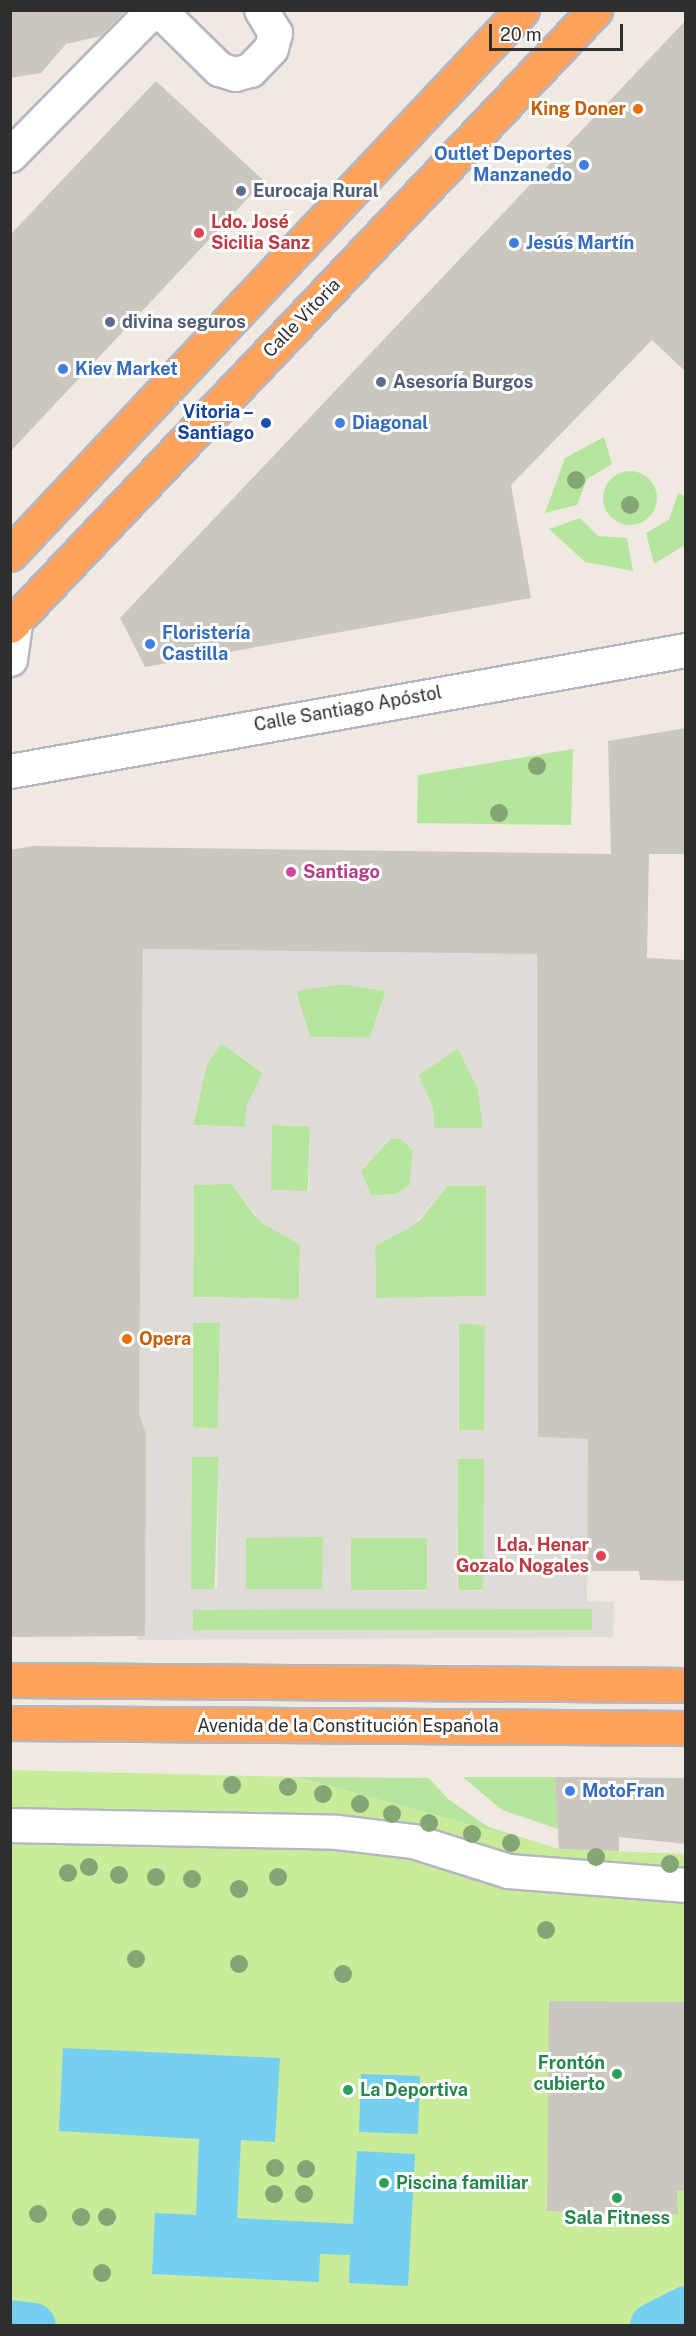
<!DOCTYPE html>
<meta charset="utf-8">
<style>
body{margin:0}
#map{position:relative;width:696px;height:2336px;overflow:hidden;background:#efe9e1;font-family:"Public Sans",sans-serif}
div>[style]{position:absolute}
.green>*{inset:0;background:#b6e59e;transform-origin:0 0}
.round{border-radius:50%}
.pitch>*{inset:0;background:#c9ec9a}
.plaza>*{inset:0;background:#dfdcd8}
.water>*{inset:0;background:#75cff0;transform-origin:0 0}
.canal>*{height:46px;margin:-23px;padding:0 23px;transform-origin:23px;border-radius:23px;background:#75cff0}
.building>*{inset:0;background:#cbc7bf}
.roads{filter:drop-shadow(2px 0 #b4b7c1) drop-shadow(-2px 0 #b4b7c1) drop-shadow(0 2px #b4b7c1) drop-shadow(0 -2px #b4b7c1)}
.minor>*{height:33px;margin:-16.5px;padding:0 16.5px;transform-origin:16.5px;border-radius:16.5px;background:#fff}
.highway>*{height:33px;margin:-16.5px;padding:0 16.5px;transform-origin:16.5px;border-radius:16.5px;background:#ffa35c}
.trees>*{width:18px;height:18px;margin:-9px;border-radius:50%;background:#84a574}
.dots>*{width:16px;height:16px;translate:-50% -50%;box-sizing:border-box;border:3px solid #fff;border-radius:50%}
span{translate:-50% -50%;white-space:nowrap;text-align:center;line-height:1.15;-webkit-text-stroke:6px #fff;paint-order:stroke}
.food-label{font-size:18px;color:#c56008;font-weight:700}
.right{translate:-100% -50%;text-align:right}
.left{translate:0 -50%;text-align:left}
.shop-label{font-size:18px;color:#366cbe;font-weight:700}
.service-label{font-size:18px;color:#4e5e75;font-weight:700}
.health-label{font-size:18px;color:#be3a42;font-weight:700}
.street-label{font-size:18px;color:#2e2e2e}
.transit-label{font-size:18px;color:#164399;font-weight:700}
.hotel-label{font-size:18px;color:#b23c85;font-weight:700}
.leisure-label{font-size:18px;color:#27864d;font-weight:700}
.frame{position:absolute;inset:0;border:12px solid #2e2e2e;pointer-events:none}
.scale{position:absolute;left:489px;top:24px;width:134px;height:27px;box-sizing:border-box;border:3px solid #2e2e2e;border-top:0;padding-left:8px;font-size:18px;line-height:21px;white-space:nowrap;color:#2e2e2e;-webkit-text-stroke:4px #fff;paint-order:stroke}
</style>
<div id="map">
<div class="green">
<i style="clip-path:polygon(604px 437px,612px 464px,587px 479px,577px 505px,545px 513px,565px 458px)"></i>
<i class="round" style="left:603px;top:471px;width:54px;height:54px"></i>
<i style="clip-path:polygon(678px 493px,685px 496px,685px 545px,654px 564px,646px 533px,669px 520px)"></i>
<i style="clip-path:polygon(580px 518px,598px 536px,627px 538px,633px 571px,585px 562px,549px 529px)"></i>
<i style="clip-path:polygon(573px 749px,571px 825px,417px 823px,418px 775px)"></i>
<i style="clip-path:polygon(342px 984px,386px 991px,370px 1038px,310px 1037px,296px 991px)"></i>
<i style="clip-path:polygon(221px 1043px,263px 1073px,247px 1105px,245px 1127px,193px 1125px,207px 1064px)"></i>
<i style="clip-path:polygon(458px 1048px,478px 1089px,483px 1128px,434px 1128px,433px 1108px,418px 1075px)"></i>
<i style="left:272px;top:1125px;width:38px;height:65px;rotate:2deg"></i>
<i style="clip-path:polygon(391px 1138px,401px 1139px,413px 1150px,410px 1185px,396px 1194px,371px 1196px,361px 1171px)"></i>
<i style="clip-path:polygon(194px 1184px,232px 1184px,255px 1216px,300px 1245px,299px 1299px,193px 1297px)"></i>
<i style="clip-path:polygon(447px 1186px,486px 1186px,486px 1296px,376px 1299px,375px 1246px,419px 1221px)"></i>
<i style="left:220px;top:1322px;width:106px;height:27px;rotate:91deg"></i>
<i style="left:459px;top:1324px;width:26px;height:106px"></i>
<i style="left:192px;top:1456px;width:27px;height:133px;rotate:2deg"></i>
<i style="left:458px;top:1459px;width:26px;height:131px"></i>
<i style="left:246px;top:1537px;width:77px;height:52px"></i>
<i style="left:351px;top:1538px;width:77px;height:52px"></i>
<i style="left:592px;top:1609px;width:21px;height:400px;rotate:90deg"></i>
<i style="clip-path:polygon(296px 1777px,429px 1778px,448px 1799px,488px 1827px,559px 1849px)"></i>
<i style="clip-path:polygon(463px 1777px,555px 1777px,558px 1829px,502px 1810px)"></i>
</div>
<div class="pitch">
<i style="clip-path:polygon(11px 1770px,296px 1777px,559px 1849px,685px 1854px,685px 2325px,11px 2326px)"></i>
</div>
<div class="plaza">
<i style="clip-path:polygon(evenodd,143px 949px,537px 954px,538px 1437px,588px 1439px,587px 1601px,614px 1602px,613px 1637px,137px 1640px,143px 949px,342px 984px,386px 991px,370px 1038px,310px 1037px,296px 991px,342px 984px,143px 949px,221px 1043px,263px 1072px,247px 1105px,245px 1127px,193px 1125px,207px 1065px,221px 1043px,143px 949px,458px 1048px,478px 1089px,483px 1128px,434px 1128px,433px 1109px,419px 1075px,458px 1048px,143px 949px,272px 1125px,310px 1126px,309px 1191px,271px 1190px,272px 1125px,143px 949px,390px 1138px,401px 1139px,413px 1150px,410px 1185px,396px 1194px,371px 1196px,361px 1171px,390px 1138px,143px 949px,232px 1184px,262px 1223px,300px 1245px,299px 1299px,193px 1297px,194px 1185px,232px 1184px,143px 949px,447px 1186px,486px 1186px,486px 1296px,376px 1298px,375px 1246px,413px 1226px,447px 1186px,143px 949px,193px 1323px,220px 1323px,218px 1428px,193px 1428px,193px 1323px,143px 949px,459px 1324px,485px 1325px,484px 1430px,458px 1430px,459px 1324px,143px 949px,192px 1457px,219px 1457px,217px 1589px,191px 1589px,192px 1457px,143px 949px,458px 1459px,484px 1459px,483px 1591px,457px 1590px,458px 1459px,143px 949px,323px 1537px,322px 1589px,246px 1589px,246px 1538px,323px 1537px,143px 949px,351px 1538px,427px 1538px,427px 1591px,351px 1590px,351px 1538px,143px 949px,592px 1609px,592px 1630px,193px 1630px,193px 1610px,592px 1609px)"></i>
</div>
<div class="water">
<i style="clip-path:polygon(63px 2048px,280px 2058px,275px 2142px,241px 2140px,237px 2218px,353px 2224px,357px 2151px,415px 2154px,408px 2286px,349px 2283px,350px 2255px,320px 2254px,319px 2282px,152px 2274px,155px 2213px,196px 2215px,199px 2139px,59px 2131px)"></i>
<i style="left:361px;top:2074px;width:59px;height:58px;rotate:2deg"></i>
</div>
<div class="canal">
<i style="left:10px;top:2323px;width:23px;rotate:7deg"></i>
<i style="left:653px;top:2326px;width:37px;rotate:-27deg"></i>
</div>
<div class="building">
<i style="clip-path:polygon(10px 10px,126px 10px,101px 36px,66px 44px,41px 73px,10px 78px)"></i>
<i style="clip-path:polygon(686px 20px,686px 372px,652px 340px,511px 485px,531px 598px,145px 667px,120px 618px)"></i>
<i style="clip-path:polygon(156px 81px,264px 181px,10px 452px,10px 235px)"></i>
<i style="clip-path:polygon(686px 728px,686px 854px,649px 854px,647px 958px,686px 960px,686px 1581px,640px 1580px,639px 1571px,587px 1571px,588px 1439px,538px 1437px,537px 954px,143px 949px,139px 1415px,146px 1434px,145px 1636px,10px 1637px,10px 850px,33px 846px,611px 854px,608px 741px)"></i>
<i style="clip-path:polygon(555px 1777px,686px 1778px,686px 1844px,619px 1837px,619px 1851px,559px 1849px)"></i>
<i style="clip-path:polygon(549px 2001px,686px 2002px,686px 2191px,677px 2191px,678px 2214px,547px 2211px)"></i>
</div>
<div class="roads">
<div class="minor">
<i style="left:159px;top:10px;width:84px;rotate:44.5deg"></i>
<i style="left:219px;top:69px;width:17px;rotate:17deg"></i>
<i style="left:235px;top:74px;width:16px;rotate:-15deg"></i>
<i style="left:250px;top:70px;width:30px;rotate:-46deg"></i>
<i style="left:271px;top:48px;width:16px;rotate:-75deg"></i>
<i style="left:275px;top:33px;width:27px;rotate:-121deg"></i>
<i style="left:10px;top:155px;width:204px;rotate:-45.4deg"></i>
<i style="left:10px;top:659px;width:37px;rotate:-82deg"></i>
<i style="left:10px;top:771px;width:687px;rotate:-10.15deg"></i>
<i style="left:10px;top:1825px;width:327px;rotate:1.2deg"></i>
<i style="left:337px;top:1832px;width:77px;rotate:6.8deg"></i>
<i style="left:413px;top:1841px;width:100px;rotate:17.5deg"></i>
<i style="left:508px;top:1871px;width:179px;rotate:4.5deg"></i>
</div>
<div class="highway">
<i style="left:10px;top:554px;width:747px;rotate:-46.74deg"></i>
<i style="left:10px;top:626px;width:850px;rotate:-46.48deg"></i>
<i style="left:10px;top:1680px;width:676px;rotate:0.42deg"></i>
<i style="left:10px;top:1723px;width:676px;rotate:0.42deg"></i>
</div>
</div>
<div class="trees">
<i style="left:576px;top:480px"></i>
<i style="left:630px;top:505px"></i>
<i style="left:537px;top:766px"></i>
<i style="left:499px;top:813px"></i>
<i style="left:232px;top:1785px"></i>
<i style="left:288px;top:1787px"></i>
<i style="left:323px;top:1794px"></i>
<i style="left:360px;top:1804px"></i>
<i style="left:392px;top:1814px"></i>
<i style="left:429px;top:1823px"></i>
<i style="left:472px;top:1834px"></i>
<i style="left:511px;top:1843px"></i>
<i style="left:596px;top:1857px"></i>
<i style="left:670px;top:1864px"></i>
<i style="left:89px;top:1867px"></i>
<i style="left:68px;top:1873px"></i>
<i style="left:119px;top:1875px"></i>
<i style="left:156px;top:1877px"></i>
<i style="left:278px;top:1877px"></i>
<i style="left:192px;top:1879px"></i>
<i style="left:239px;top:1889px"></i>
<i style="left:546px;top:1930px"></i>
<i style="left:136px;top:1959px"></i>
<i style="left:239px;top:1964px"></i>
<i style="left:343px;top:1974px"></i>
<i style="left:275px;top:2168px"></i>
<i style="left:306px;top:2169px"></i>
<i style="left:274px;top:2194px"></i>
<i style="left:304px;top:2194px"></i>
<i style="left:38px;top:2214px"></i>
<i style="left:81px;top:2217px"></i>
<i style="left:107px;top:2217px"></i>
<i style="left:102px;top:2273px"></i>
</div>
<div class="dots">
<i style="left:638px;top:109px;background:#e8710a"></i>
<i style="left:584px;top:165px;background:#3f7fe0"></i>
<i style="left:241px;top:191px;background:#5c6f8a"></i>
<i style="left:199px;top:233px;background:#e0444e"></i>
<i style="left:514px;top:243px;background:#3f7fe0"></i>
<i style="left:110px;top:322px;background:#5c6f8a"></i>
<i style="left:63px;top:369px;background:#3f7fe0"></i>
<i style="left:381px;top:382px;background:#5c6f8a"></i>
<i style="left:266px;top:423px;background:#1a4fb4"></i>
<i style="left:340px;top:423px;background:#3f7fe0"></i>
<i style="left:150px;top:644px;background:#3f7fe0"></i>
<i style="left:291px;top:872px;background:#d1479c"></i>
<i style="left:127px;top:1339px;background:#e8710a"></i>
<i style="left:601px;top:1556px;background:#e0444e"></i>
<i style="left:570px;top:1791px;background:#3f7fe0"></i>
<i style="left:617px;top:2074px;background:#2e9e5b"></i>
<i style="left:348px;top:2090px;background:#2e9e5b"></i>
<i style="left:384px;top:2183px;background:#2e9e5b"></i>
<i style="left:617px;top:2198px;background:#2e9e5b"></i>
</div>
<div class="food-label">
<span class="right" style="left:626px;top:109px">King Doner</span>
<span class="left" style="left:139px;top:1339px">Opera</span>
</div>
<div class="shop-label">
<span class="right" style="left:572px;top:165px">Outlet Deportes<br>Manzanedo</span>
<span class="left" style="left:526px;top:243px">Jesús Martín</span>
<span class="left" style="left:75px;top:369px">Kiev Market</span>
<span class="left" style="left:352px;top:423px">Diagonal</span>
<span class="left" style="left:162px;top:644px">Floristería<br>Castilla</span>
<span class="left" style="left:582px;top:1791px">MotoFran</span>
</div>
<div class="service-label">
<span class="left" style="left:253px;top:191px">Eurocaja Rural</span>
<span class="left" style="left:122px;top:322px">divina seguros</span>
<span class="left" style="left:393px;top:382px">Asesoría Burgos</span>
</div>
<div class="health-label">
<span class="left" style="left:211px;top:233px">Ldo. José<br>Sicilia Sanz</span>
<span class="right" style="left:589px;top:1556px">Lda. Henar<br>Gozalo Nogales</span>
</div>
<div class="street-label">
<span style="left:302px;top:318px;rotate:-46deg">Calle Vitoria</span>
<span style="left:348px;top:709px;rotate:-10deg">Calle Santiago Apóstol</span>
<span style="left:348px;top:1726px">Avenida de la Constitución Española</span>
</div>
<div class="transit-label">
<span class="right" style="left:254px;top:423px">Vitoria –<br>Santiago</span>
</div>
<div class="hotel-label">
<span class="left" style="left:303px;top:872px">Santiago</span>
</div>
<div class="leisure-label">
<span class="right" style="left:605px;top:2074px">Frontón<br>cubierto</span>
<span class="left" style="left:360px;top:2090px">La Deportiva</span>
<span class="left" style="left:396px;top:2183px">Piscina familiar</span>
<span style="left:617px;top:2218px">Sala Fitness</span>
</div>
<div class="frame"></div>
<div class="scale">20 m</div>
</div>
